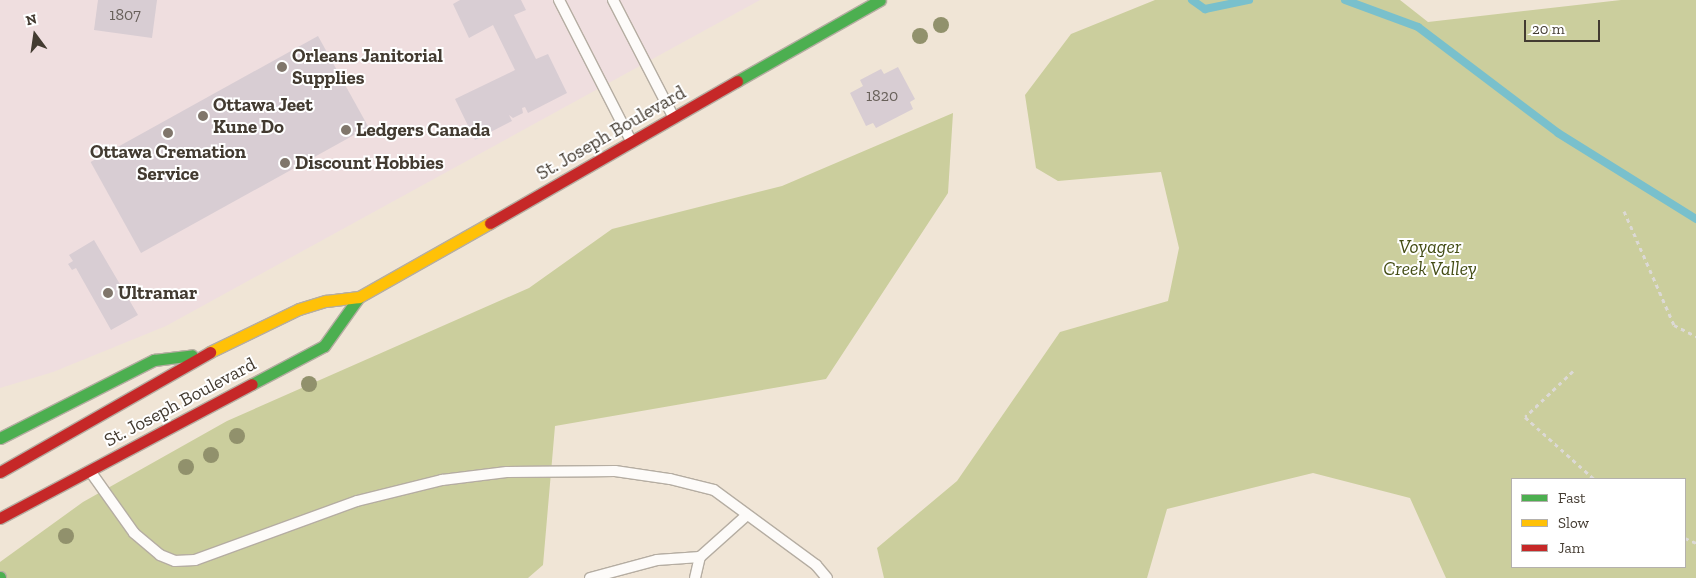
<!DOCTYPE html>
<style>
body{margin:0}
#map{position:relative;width:1696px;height:578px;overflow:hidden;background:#f0e5d6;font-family:"Zilla Slab",serif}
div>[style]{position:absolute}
.commercial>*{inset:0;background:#efdedf}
.forest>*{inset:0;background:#cbce9d}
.stream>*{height:8px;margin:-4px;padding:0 4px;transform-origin:4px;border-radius:4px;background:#79c0cc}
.building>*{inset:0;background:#d8cdd3;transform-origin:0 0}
.path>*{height:3px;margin-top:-1.5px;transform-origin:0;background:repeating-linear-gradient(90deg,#dcd9d5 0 4px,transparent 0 8px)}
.roads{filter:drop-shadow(1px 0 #b5ada2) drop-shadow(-1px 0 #b5ada2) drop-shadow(0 1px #b5ada2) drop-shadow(0 -1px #b5ada2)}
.lane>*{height:10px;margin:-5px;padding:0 5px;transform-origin:5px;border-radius:5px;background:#fdfbf9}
.fast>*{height:11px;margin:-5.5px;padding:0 5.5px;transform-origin:5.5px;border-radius:5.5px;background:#4caf50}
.slow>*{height:11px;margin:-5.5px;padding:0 5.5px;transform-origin:5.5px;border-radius:5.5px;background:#ffc107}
.jam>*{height:11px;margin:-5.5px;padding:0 5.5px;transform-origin:5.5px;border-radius:5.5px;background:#c62828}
.trees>*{width:16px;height:16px;margin:-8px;border-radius:50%;background:#91916c}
.dots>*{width:14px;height:14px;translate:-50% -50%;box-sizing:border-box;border:2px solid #fff;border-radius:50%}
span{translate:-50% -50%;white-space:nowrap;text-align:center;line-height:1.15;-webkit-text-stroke:4px #fff;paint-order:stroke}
.number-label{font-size:16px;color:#68605a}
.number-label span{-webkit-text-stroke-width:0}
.poi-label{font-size:19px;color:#433b31;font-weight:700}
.left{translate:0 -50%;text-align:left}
.street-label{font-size:19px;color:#433b31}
.park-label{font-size:19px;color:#444d15;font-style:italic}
.legend{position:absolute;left:1511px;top:478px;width:175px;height:90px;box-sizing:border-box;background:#fff;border:1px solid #b4b1ad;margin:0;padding:6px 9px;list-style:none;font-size:15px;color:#433b31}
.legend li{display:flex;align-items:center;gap:10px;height:25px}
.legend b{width:25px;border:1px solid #b4b1ad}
.north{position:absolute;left:10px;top:10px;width:50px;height:50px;-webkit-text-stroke:4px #fff;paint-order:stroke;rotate:346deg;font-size:14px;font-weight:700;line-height:20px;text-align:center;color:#433b31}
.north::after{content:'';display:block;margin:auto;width:18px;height:22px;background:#433b31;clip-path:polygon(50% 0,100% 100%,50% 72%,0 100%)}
.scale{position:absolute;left:1524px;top:20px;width:76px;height:22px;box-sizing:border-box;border:2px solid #433b31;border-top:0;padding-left:6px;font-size:15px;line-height:18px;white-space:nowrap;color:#433b31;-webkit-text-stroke:4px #fff;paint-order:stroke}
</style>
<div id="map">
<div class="commercial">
<i style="clip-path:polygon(0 0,760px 0,166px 326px,53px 372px,0 388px)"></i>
</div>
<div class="forest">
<i style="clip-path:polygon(evenodd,1155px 0,1400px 0,1428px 22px,1621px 0,1696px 0,1696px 578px,1446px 578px,1410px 498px,1313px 473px,1167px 509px,1147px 578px,884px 578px,877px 548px,957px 481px,1060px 332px,1168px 301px,1179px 248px,1161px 172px,1058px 181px,1036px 168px,1025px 95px,1071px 34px,1155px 0,1685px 479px,1685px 567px,1512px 567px,1512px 479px,1685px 479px)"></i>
<i style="clip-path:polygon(953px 113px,948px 193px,826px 379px,555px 426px,543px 565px,528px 578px,0 578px,0 562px,83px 502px,227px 421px,529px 288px,612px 229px,782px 186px)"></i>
</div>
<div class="stream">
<i style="left:1192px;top:0;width:16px;rotate:35deg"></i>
<i style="left:1205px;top:9px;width:45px;rotate:-11.6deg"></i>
<i style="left:1345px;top:0;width:78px;rotate:20.3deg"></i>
<i style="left:1418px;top:27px;width:176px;rotate:37.1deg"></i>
<i style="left:1558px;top:133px;width:163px;rotate:31.9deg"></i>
</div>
<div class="building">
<i style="clip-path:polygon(98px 0,157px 0,152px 38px,94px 30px)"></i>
<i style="clip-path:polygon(460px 0,521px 0,526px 10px,514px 15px,536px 59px,548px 54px,567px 93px,528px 113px,525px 107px,522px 108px,523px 113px,513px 118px,509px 115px,512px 121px,475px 140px,455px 99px,515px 70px,493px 25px,469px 38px,453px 4px)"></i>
<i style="left:318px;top:36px;width:104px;height:260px;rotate:61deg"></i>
<i style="clip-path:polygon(898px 67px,915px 99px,910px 102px,913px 109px,876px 128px,873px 123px,866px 126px,850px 93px,863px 86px,860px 80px,881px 69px,884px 74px)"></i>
<i style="clip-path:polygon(94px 240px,138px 315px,111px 330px,76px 268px,72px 270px,68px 264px,73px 261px,69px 255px)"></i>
</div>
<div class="path">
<i style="left:1624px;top:211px;width:124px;rotate:66.3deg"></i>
<i style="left:1674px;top:325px;width:25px;rotate:27deg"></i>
<i style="left:1573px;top:371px;width:66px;rotate:136.2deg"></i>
<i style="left:1525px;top:417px;width:93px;rotate:41.9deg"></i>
<i style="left:1685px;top:538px;width:12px;rotate:24deg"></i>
</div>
<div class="roads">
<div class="lane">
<i style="left:559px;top:0;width:158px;rotate:62.9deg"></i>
<i style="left:613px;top:0;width:131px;rotate:62.7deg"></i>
<i style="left:90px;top:471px;width:76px;rotate:54.6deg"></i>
<i style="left:134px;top:533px;width:34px;rotate:40deg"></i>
<i style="left:160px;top:555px;width:16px;rotate:22deg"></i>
<i style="left:175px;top:561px;width:20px;rotate:-3deg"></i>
<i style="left:195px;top:560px;width:172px;rotate:-20deg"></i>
<i style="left:357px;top:501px;width:88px;rotate:-13.9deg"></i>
<i style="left:442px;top:480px;width:65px;rotate:-7deg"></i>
<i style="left:507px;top:472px;width:108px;rotate:-0.5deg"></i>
<i style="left:615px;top:471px;width:56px;rotate:8.3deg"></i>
<i style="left:670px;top:479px;width:45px;rotate:14deg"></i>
<i style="left:714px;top:490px;width:127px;rotate:36.3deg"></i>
<i style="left:816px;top:565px;width:17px;rotate:50deg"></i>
<i style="left:590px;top:578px;width:69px;rotate:-15deg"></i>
<i style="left:657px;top:560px;width:43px;rotate:-4deg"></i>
<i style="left:695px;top:578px;width:22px;rotate:-77deg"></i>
<i style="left:700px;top:557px;width:63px;rotate:-41.8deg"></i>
</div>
<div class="fast">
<i style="left:737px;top:81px;width:164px;rotate:-29.5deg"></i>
<i style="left:252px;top:384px;width:81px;rotate:-27.8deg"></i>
<i style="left:324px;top:346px;width:60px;rotate:-54.5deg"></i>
<i style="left:0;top:438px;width:173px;rotate:-26.9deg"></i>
<i style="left:154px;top:360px;width:38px;rotate:-7deg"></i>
<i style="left:0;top:577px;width:1px;rotate:90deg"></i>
</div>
<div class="slow">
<i style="left:210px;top:352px;width:99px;rotate:-25.8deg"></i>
<i style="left:299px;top:309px;width:28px;rotate:-17deg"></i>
<i style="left:326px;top:301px;width:33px;rotate:-7deg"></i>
<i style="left:359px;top:297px;width:150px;rotate:-29.5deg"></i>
</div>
<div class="jam">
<i style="left:490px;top:223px;width:285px;rotate:-29.9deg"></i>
<i style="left:0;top:472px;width:242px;rotate:-29.7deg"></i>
<i style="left:0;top:518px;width:285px;rotate:-28deg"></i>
</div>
</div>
<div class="trees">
<i style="left:941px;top:25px"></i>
<i style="left:920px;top:36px"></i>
<i style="left:309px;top:384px"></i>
<i style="left:237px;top:436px"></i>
<i style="left:211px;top:455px"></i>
<i style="left:186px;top:467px"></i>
<i style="left:66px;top:536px"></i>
</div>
<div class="dots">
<i style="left:282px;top:67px;background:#80766b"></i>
<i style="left:203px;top:116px;background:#80766b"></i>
<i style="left:346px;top:130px;background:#80766b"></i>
<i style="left:168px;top:133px;background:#80766b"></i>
<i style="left:285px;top:163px;background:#80766b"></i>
<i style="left:108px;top:293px;background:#80766b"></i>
</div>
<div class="number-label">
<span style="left:125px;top:15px">1807</span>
<span style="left:882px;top:96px">1820</span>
</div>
<div class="poi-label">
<span class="left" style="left:292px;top:67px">Orleans Janitorial<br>Supplies</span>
<span class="left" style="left:213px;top:116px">Ottawa Jeet<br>Kune Do</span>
<span class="left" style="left:356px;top:130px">Ledgers Canada</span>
<span style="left:168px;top:163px">Ottawa Cremation<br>Service</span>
<span class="left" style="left:295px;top:163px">Discount Hobbies</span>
<span class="left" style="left:118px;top:293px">Ultramar</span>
</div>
<div class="street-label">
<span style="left:611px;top:133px;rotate:-30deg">St. Joseph Boulevard</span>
<span style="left:180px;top:402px;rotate:-28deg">St. Joseph Boulevard</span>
</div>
<div class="park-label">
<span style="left:1430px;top:258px">Voyager<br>Creek Valley</span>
</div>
<ul class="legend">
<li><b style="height:6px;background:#4caf50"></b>Fast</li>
<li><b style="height:6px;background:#ffc107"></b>Slow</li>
<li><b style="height:6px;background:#c62828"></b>Jam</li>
</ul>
<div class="north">N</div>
<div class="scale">20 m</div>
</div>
